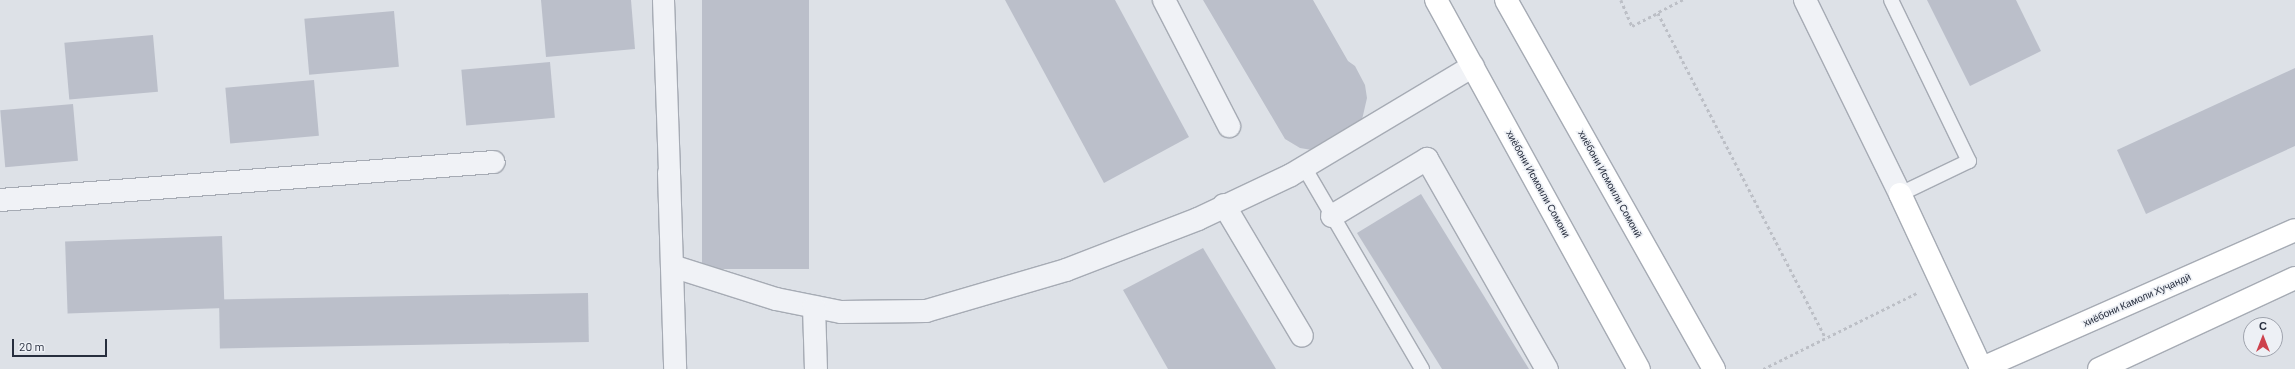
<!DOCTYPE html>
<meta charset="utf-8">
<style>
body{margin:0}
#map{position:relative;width:2295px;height:369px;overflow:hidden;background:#dde1e7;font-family:Barlow,sans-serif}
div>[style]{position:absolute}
.building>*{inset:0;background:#bbbfca;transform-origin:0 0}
.path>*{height:2.5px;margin-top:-1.25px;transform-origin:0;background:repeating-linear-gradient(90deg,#bcbfc6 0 3px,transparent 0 6px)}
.roads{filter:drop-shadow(1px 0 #a6abb4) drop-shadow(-1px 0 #a6abb4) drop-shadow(0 1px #a6abb4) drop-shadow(0 -1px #a6abb4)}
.service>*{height:14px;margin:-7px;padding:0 7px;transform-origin:7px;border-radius:7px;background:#f0f2f6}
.pedestrian>*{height:21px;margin:-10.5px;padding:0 10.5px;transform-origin:10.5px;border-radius:10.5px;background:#f0f2f6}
.minor>*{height:22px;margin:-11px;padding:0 11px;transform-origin:11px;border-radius:11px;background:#f0f2f6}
.tertiary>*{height:22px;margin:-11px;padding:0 11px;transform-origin:11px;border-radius:11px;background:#f0f2f6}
.secondary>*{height:22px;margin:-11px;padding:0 11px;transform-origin:11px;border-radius:11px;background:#fff}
.primary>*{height:22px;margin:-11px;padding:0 11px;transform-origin:11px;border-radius:11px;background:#fff}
span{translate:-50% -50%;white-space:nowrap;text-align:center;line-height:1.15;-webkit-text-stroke:3px #edf0f5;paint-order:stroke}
.street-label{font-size:10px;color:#272e3e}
.north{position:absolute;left:2243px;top:317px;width:40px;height:40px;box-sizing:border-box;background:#edf0f5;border:1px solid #9ea2ac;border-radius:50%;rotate:0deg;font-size:11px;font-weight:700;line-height:16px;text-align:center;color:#272e3e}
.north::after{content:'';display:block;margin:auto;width:14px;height:18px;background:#cd424d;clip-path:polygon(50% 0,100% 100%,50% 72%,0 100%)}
.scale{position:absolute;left:12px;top:339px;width:95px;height:18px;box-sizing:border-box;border:2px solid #272e3e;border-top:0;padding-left:5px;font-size:12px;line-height:14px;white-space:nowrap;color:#272e3e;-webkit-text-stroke:3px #edf0f5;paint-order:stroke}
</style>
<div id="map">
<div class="building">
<i style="clip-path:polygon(541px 0,631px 0,635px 49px,546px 57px)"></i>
<i style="left:702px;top:0;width:107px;height:269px"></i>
<i style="clip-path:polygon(1005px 0,1115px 0,1189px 137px,1104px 183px)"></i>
<i style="clip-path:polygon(1203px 0,1313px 0,1348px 61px,1355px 66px,1365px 85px,1367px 98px,1361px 124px,1312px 150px,1300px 148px,1285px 139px)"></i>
<i style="clip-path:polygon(1927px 0,2016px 0,2041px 51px,1970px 86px)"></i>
<i style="left:394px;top:11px;width:56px;height:90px;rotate:85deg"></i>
<i style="left:153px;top:35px;width:57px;height:89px;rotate:85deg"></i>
<i style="left:550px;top:62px;width:56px;height:89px;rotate:85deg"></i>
<i style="clip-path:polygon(2295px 68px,2295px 146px,2146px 214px,2117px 150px)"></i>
<i style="left:314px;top:80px;width:56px;height:89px;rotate:85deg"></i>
<i style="left:73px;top:104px;width:57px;height:73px;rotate:85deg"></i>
<i style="clip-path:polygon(1421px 194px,1529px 369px,1442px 369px,1357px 233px)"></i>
<i style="left:222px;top:236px;width:72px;height:157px;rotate:88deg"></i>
<i style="clip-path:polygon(1203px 248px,1276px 369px,1168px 369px,1123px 290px)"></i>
<i style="left:588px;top:293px;width:49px;height:369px;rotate:89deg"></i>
</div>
<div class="path">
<i style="left:1621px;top:0;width:28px;rotate:67deg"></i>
<i style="left:1632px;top:26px;width:29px;rotate:-27deg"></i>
<i style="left:1683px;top:0;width:28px;rotate:153deg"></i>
<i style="left:1658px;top:13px;width:366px;rotate:62.7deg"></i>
<i style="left:1763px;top:369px;width:172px;rotate:-26.3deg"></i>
</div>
<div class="roads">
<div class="service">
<i style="left:1891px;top:0;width:179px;rotate:64.2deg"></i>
<i style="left:1969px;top:161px;width:76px;rotate:154.4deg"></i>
<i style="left:1304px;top:167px;width:234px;rotate:59.7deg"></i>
</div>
<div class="pedestrian">
<i style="left:663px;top:0;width:173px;rotate:88deg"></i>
</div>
<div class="minor">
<i style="left:1164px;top:0;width:142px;rotate:62.7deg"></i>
<i style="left:669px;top:173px;width:196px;rotate:88.2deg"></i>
<i style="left:0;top:200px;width:495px;rotate:-4.4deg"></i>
<i style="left:1224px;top:205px;width:152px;rotate:59.2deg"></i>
<i style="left:1332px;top:216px;width:111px;rotate:-31deg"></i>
<i style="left:1427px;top:159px;width:242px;rotate:60.3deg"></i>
<i style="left:672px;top:266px;width:109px;rotate:17.6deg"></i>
<i style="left:776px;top:299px;width:66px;rotate:11.3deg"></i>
<i style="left:841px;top:312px;width:85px;rotate:-0.7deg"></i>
<i style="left:926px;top:311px;width:146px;rotate:-16.3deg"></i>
<i style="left:1066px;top:270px;width:142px;rotate:-21.1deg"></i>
<i style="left:1198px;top:219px;width:103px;rotate:-25.3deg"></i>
<i style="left:1291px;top:175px;width:212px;rotate:-30.9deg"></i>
<i style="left:814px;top:307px;width:62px;rotate:88.2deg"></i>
</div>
<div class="tertiary">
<i style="left:1805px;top:0;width:216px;rotate:63.9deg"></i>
</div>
<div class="secondary">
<i style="left:1900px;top:194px;width:192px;rotate:65deg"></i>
</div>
<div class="primary">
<i style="left:1436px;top:0;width:421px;rotate:61.2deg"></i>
<i style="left:1506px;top:0;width:424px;rotate:60.6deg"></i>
<i style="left:1980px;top:369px;width:344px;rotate:-23.8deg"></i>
<i style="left:2099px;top:369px;width:216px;rotate:-24.9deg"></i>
</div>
</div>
<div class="street-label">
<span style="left:1538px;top:184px;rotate:61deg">хиёбони Исмоили Сомони</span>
<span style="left:1610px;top:184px;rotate:61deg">хиёбони Исмоили Сомонӣ</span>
<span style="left:2137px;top:300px;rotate:-24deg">хиёбони Камоли Хуҷандӣ</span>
</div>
<div class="north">С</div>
<div class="scale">20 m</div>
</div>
